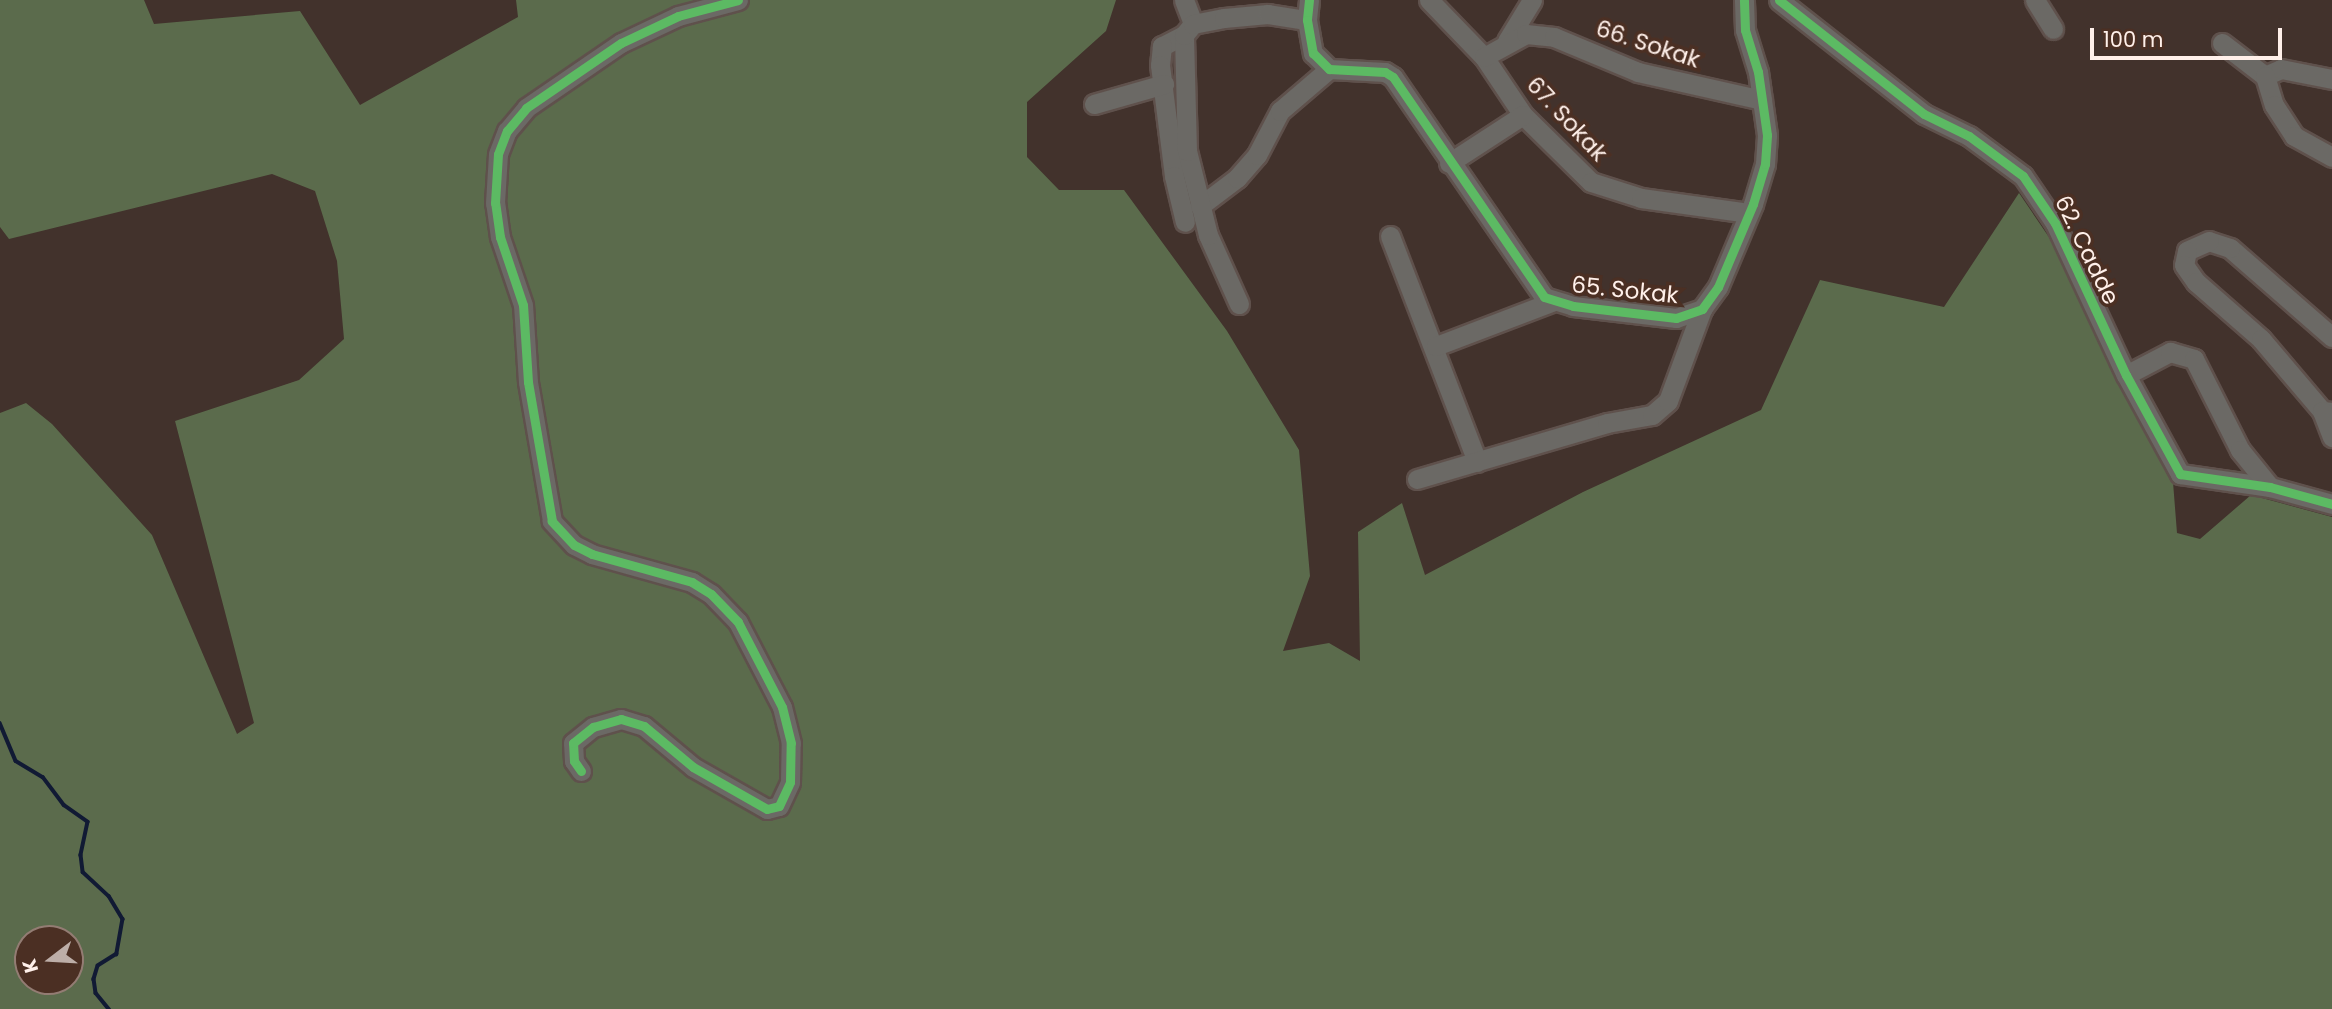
<!DOCTYPE html>
<style>
body{margin:0}
#map{position:relative;width:2332px;height:1009px;overflow:hidden;background:#42322c;font-family:Poppins,sans-serif}
div>[style]{position:absolute}
.forest>*{inset:0;background:#5b6b4c}
.stream>*{height:3.5px;margin:-1.75px;padding:0 1.75px;transform-origin:1.75px;border-radius:1.75px;background:#111a34}
.roads{filter:drop-shadow(2px 0 #5f514c) drop-shadow(-2px 0 #5f514c) drop-shadow(0 2px #5f514c) drop-shadow(0 -2px #5f514c)}
.minor>*{height:19px;margin:-9.5px;padding:0 9.5px;transform-origin:9.5px;border-radius:9.5px;background:#6b6965}
.cycleway>*{height:9px;margin:-4.5px;padding:0 4.5px;transform-origin:4.5px;border-radius:4.5px;background:#5cba63}
span{translate:-50% -50%;white-space:nowrap;text-align:center;line-height:1.15;-webkit-text-stroke:7px #4b2f23;paint-order:stroke}
.street-label{font-size:23px;color:#fff0ea}
.north{position:absolute;left:14px;top:925px;width:70px;height:70px;box-sizing:border-box;background:#4b2f23;border:2px solid #937c73;border-radius:50%;rotate:253deg;font-size:19px;font-weight:700;line-height:28px;text-align:center;color:#fff0ea}
.north::after{content:'';display:block;margin:auto;width:24px;height:32px;background:#bdaea8;clip-path:polygon(50% 0,100% 100%,50% 72%,0 100%)}
.scale{position:absolute;left:2090px;top:28px;width:192px;height:32px;box-sizing:border-box;border:4px solid #fff0ea;border-top:0;padding-left:9px;font-size:21px;line-height:24px;white-space:nowrap;color:#fff0ea;-webkit-text-stroke:5px #4b2f23;paint-order:stroke}
</style>
<div id="map">
<div class="forest">
<i style="clip-path:polygon(evenodd,0 0,144px 0,154px 24px,300px 11px,360px 105px,518px 17px,516px 0,1116px 0,1106px 31px,1027px 102px,1027px 157px,1059px 190px,1124px 190px,1227px 331px,1299px 450px,1310px 576px,1283px 651px,1329px 643px,1360px 661px,1358px 532px,1402px 503px,1425px 575px,1583px 492px,1761px 410px,1820px 280px,1944px 307px,2019px 193px,2055px 246px,2173px 482px,2177px 533px,2200px 539px,2251px 495px,2332px 517px,2332px 1009px,0 1009px,0 413px,26px 403px,52px 424px,152px 535px,237px 734px,254px 723px,175px 421px,299px 380px,344px 339px,337px 261px,315px 191px,272px 174px,9px 239px,0 227px,0 0,28px 939px,70px 939px,70px 981px,28px 981px,28px 939px)"></i>
</div>
<div class="stream">
<i style="left:0;top:723px;width:41px;rotate:67.2deg"></i>
<i style="left:16px;top:761px;width:31px;rotate:31deg"></i>
<i style="left:43px;top:777px;width:35px;rotate:53deg"></i>
<i style="left:64px;top:805px;width:29px;rotate:35deg"></i>
<i style="left:88px;top:822px;width:34px;rotate:102deg"></i>
<i style="left:81px;top:855px;width:17px;rotate:83deg"></i>
<i style="left:83px;top:872px;width:35px;rotate:43deg"></i>
<i style="left:109px;top:896px;width:27px;rotate:59deg"></i>
<i style="left:123px;top:919px;width:36px;rotate:100deg"></i>
<i style="left:117px;top:954px;width:22px;rotate:148deg"></i>
<i style="left:98px;top:966px;width:14px;rotate:107deg"></i>
<i style="left:94px;top:979px;width:14px;rotate:82deg"></i>
<i style="left:96px;top:993px;width:21px;rotate:51deg"></i>
</div>
<div class="roads">
<div class="minor">
<i style="left:1184px;top:0;width:26px;rotate:69deg"></i>
<i style="left:1309px;top:0;width:20px;rotate:96deg"></i>
<i style="left:1307px;top:20px;width:34px;rotate:80deg"></i>
<i style="left:1313px;top:53px;width:23px;rotate:45deg"></i>
<i style="left:1329px;top:69px;width:56px;rotate:3.1deg"></i>
<i style="left:1385px;top:72px;width:9px;rotate:32deg"></i>
<i style="left:1393px;top:77px;width:267px;rotate:55.5deg"></i>
<i style="left:1544px;top:297px;width:30px;rotate:17deg"></i>
<i style="left:1573px;top:306px;width:104px;rotate:6.6deg"></i>
<i style="left:1676px;top:318px;width:28px;rotate:-19deg"></i>
<i style="left:1702px;top:309px;width:27px;rotate:-54deg"></i>
<i style="left:1718px;top:287px;width:90px;rotate:-67.1deg"></i>
<i style="left:1753px;top:204px;width:42px;rotate:-73.3deg"></i>
<i style="left:1765px;top:164px;width:29px;rotate:-86deg"></i>
<i style="left:1767px;top:135px;width:64px;rotate:-98.1deg"></i>
<i style="left:1758px;top:72px;width:44px;rotate:-107.2deg"></i>
<i style="left:1745px;top:30px;width:30px;rotate:-92deg"></i>
<i style="left:1429px;top:0;width:79px;rotate:46deg"></i>
<i style="left:1484px;top:57px;width:70px;rotate:56.1deg"></i>
<i style="left:1523px;top:115px;width:95px;rotate:44.6deg"></i>
<i style="left:1591px;top:182px;width:52px;rotate:17.7deg"></i>
<i style="left:1641px;top:198px;width:109px;rotate:7.9deg"></i>
<i style="left:1779px;top:0;width:184px;rotate:38.2deg"></i>
<i style="left:1924px;top:114px;width:50px;rotate:26.1deg"></i>
<i style="left:1969px;top:136px;width:67px;rotate:36.5deg"></i>
<i style="left:2023px;top:176px;width:57px;rotate:55.8deg"></i>
<i style="left:2055px;top:223px;width:168px;rotate:65deg"></i>
<i style="left:2126px;top:375px;width:113px;rotate:61.4deg"></i>
<i style="left:2180px;top:474px;width:91px;rotate:8.2deg"></i>
<i style="left:2270px;top:487px;width:64px;rotate:15.3deg"></i>
<i style="left:2035px;top:0;width:34px;rotate:58deg"></i>
<i style="left:1184px;top:35px;width:25px;rotate:153deg"></i>
<i style="left:1162px;top:46px;width:19px;rotate:96deg"></i>
<i style="left:1160px;top:65px;width:112px;rotate:82.8deg"></i>
<i style="left:1174px;top:176px;width:47px;rotate:76.6deg"></i>
<i style="left:1507px;top:41px;width:48px;rotate:-58.6deg"></i>
<i style="left:2222px;top:43px;width:54px;rotate:37.5deg"></i>
<i style="left:2265px;top:76px;width:17px;rotate:-24deg"></i>
<i style="left:2281px;top:69px;width:52px;rotate:11.1deg"></i>
<i style="left:1484px;top:57px;width:48px;rotate:-28.7deg"></i>
<i style="left:1526px;top:34px;width:28px;rotate:6deg"></i>
<i style="left:1554px;top:37px;width:91px;rotate:22.6deg"></i>
<i style="left:1638px;top:72px;width:127px;rotate:12.7deg"></i>
<i style="left:2265px;top:76px;width:30px;rotate:73deg"></i>
<i style="left:2274px;top:105px;width:37px;rotate:57deg"></i>
<i style="left:2294px;top:136px;width:43px;rotate:28.9deg"></i>
<i style="left:1094px;top:104px;width:73px;rotate:-15.9deg"></i>
<i style="left:1449px;top:163px;width:88px;rotate:-33deg"></i>
<i style="left:1200px;top:206px;width:46px;rotate:-37.1deg"></i>
<i style="left:1237px;top:178px;width:30px;rotate:-49deg"></i>
<i style="left:1257px;top:155px;width:50px;rotate:-62.4deg"></i>
<i style="left:1280px;top:111px;width:65px;rotate:-40.6deg"></i>
<i style="left:1390px;top:236px;width:242px;rotate:68.9deg"></i>
<i style="left:1239px;top:304px;width:76px;rotate:-114.2deg"></i>
<i style="left:1208px;top:235px;width:87px;rotate:-104deg"></i>
<i style="left:1187px;top:151px;width:116px;rotate:-91.5deg"></i>
<i style="left:1184px;top:35px;width:14px;rotate:-51deg"></i>
<i style="left:1193px;top:24px;width:32px;rotate:-11deg"></i>
<i style="left:1224px;top:18px;width:44px;rotate:-5.2deg"></i>
<i style="left:1268px;top:14px;width:39px;rotate:9deg"></i>
<i style="left:2332px;top:337px;width:135px;rotate:-138.9deg"></i>
<i style="left:2230px;top:248px;width:22px;rotate:-162deg"></i>
<i style="left:2209px;top:241px;width:24px;rotate:156deg"></i>
<i style="left:2187px;top:251px;width:14px;rotate:102deg"></i>
<i style="left:2184px;top:265px;width:21px;rotate:55deg"></i>
<i style="left:2196px;top:282px;width:86px;rotate:41.2deg"></i>
<i style="left:2261px;top:339px;width:94px;rotate:49.7deg"></i>
<i style="left:2322px;top:411px;width:10px;rotate:6deg"></i>
<i style="left:1436px;top:346px;width:126px;rotate:-20.9deg"></i>
<i style="left:2126px;top:375px;width:50px;rotate:-27.6deg"></i>
<i style="left:2170px;top:352px;width:25px;rotate:16deg"></i>
<i style="left:2194px;top:359px;width:102px;rotate:63.2deg"></i>
<i style="left:2240px;top:450px;width:48px;rotate:51deg"></i>
<i style="left:2322px;top:411px;width:28px;rotate:69deg"></i>
<i style="left:1417px;top:479px;width:198px;rotate:-16.4deg"></i>
<i style="left:1607px;top:423px;width:46px;rotate:-10.1deg"></i>
<i style="left:1652px;top:415px;width:21px;rotate:-41deg"></i>
<i style="left:1668px;top:401px;width:98px;rotate:-69.7deg"></i>
<i style="left:581px;top:771px;width:12px;rotate:-125deg"></i>
<i style="left:574px;top:761px;width:18px;rotate:-93deg"></i>
<i style="left:573px;top:743px;width:26px;rotate:-39deg"></i>
<i style="left:593px;top:727px;width:29px;rotate:-16deg"></i>
<i style="left:621px;top:719px;width:24px;rotate:17deg"></i>
<i style="left:644px;top:726px;width:64px;rotate:39.9deg"></i>
<i style="left:693px;top:767px;width:85px;rotate:29.6deg"></i>
<i style="left:767px;top:809px;width:12px;rotate:-14deg"></i>
<i style="left:779px;top:806px;width:26px;rotate:-65deg"></i>
<i style="left:790px;top:782px;width:39px;rotate:-89deg"></i>
<i style="left:791px;top:743px;width:37px;rotate:-104deg"></i>
<i style="left:782px;top:707px;width:96px;rotate:-117.4deg"></i>
<i style="left:738px;top:622px;width:39px;rotate:-134deg"></i>
<i style="left:711px;top:594px;width:22px;rotate:-148deg"></i>
<i style="left:692px;top:582px;width:104px;rotate:-164.4deg"></i>
<i style="left:592px;top:554px;width:20px;rotate:-153deg"></i>
<i style="left:574px;top:545px;width:33px;rotate:-133deg"></i>
<i style="left:552px;top:521px;width:141px;rotate:-99.8deg"></i>
<i style="left:528px;top:382px;width:77px;rotate:-93.7deg"></i>
<i style="left:523px;top:305px;width:72px;rotate:-108.7deg"></i>
<i style="left:500px;top:237px;width:34px;rotate:-98deg"></i>
<i style="left:495px;top:203px;width:49px;rotate:-86.5deg"></i>
<i style="left:498px;top:154px;width:25px;rotate:-69deg"></i>
<i style="left:507px;top:131px;width:30px;rotate:-50deg"></i>
<i style="left:526px;top:108px;width:115px;rotate:-34.4deg"></i>
<i style="left:621px;top:43px;width:63px;rotate:-25.3deg"></i>
<i style="left:678px;top:16px;width:62px;rotate:-14.9deg"></i>
</div>
</div>
<div class="cycleway">
<i style="left:1309px;top:0;width:20px;rotate:96deg"></i>
<i style="left:1307px;top:20px;width:34px;rotate:80deg"></i>
<i style="left:1313px;top:53px;width:23px;rotate:45deg"></i>
<i style="left:1329px;top:69px;width:56px;rotate:3.1deg"></i>
<i style="left:1385px;top:72px;width:9px;rotate:32deg"></i>
<i style="left:1393px;top:77px;width:267px;rotate:55.5deg"></i>
<i style="left:1544px;top:297px;width:30px;rotate:17deg"></i>
<i style="left:1573px;top:306px;width:104px;rotate:6.6deg"></i>
<i style="left:1676px;top:318px;width:28px;rotate:-19deg"></i>
<i style="left:1702px;top:309px;width:27px;rotate:-54deg"></i>
<i style="left:1718px;top:287px;width:90px;rotate:-67.1deg"></i>
<i style="left:1753px;top:204px;width:42px;rotate:-73.3deg"></i>
<i style="left:1765px;top:164px;width:29px;rotate:-86deg"></i>
<i style="left:1767px;top:135px;width:64px;rotate:-98.1deg"></i>
<i style="left:1758px;top:72px;width:44px;rotate:-107.2deg"></i>
<i style="left:1745px;top:30px;width:30px;rotate:-92deg"></i>
<i style="left:1779px;top:0;width:184px;rotate:38.2deg"></i>
<i style="left:1924px;top:114px;width:50px;rotate:26.1deg"></i>
<i style="left:1969px;top:136px;width:67px;rotate:36.5deg"></i>
<i style="left:2023px;top:176px;width:57px;rotate:55.8deg"></i>
<i style="left:2055px;top:223px;width:168px;rotate:65deg"></i>
<i style="left:2126px;top:375px;width:113px;rotate:61.4deg"></i>
<i style="left:2180px;top:474px;width:91px;rotate:8.2deg"></i>
<i style="left:2270px;top:487px;width:64px;rotate:15.3deg"></i>
<i style="left:581px;top:771px;width:12px;rotate:-125deg"></i>
<i style="left:574px;top:761px;width:18px;rotate:-93deg"></i>
<i style="left:573px;top:743px;width:26px;rotate:-39deg"></i>
<i style="left:593px;top:727px;width:29px;rotate:-16deg"></i>
<i style="left:621px;top:719px;width:24px;rotate:17deg"></i>
<i style="left:644px;top:726px;width:64px;rotate:39.9deg"></i>
<i style="left:693px;top:767px;width:85px;rotate:29.6deg"></i>
<i style="left:767px;top:809px;width:12px;rotate:-14deg"></i>
<i style="left:779px;top:806px;width:26px;rotate:-65deg"></i>
<i style="left:790px;top:782px;width:39px;rotate:-89deg"></i>
<i style="left:791px;top:743px;width:37px;rotate:-104deg"></i>
<i style="left:782px;top:707px;width:96px;rotate:-117.4deg"></i>
<i style="left:738px;top:622px;width:39px;rotate:-134deg"></i>
<i style="left:711px;top:594px;width:22px;rotate:-148deg"></i>
<i style="left:692px;top:582px;width:104px;rotate:-164.4deg"></i>
<i style="left:592px;top:554px;width:20px;rotate:-153deg"></i>
<i style="left:574px;top:545px;width:33px;rotate:-133deg"></i>
<i style="left:552px;top:521px;width:141px;rotate:-99.8deg"></i>
<i style="left:528px;top:382px;width:77px;rotate:-93.7deg"></i>
<i style="left:523px;top:305px;width:72px;rotate:-108.7deg"></i>
<i style="left:500px;top:237px;width:34px;rotate:-98deg"></i>
<i style="left:495px;top:203px;width:49px;rotate:-86.5deg"></i>
<i style="left:498px;top:154px;width:25px;rotate:-69deg"></i>
<i style="left:507px;top:131px;width:30px;rotate:-50deg"></i>
<i style="left:526px;top:108px;width:115px;rotate:-34.4deg"></i>
<i style="left:621px;top:43px;width:63px;rotate:-25.3deg"></i>
<i style="left:678px;top:16px;width:62px;rotate:-14.9deg"></i>
</div>
<div class="street-label">
<span style="left:1648px;top:44px;rotate:18deg">66. Sokak</span>
<span style="left:1567px;top:119px;rotate:47deg">67. Sokak</span>
<span style="left:2087px;top:250px;rotate:64deg">62. Cadde</span>
<span style="left:1625px;top:290px;rotate:6deg">65. Sokak</span>
</div>
<div class="north">K</div>
<div class="scale">100 m</div>
</div>
